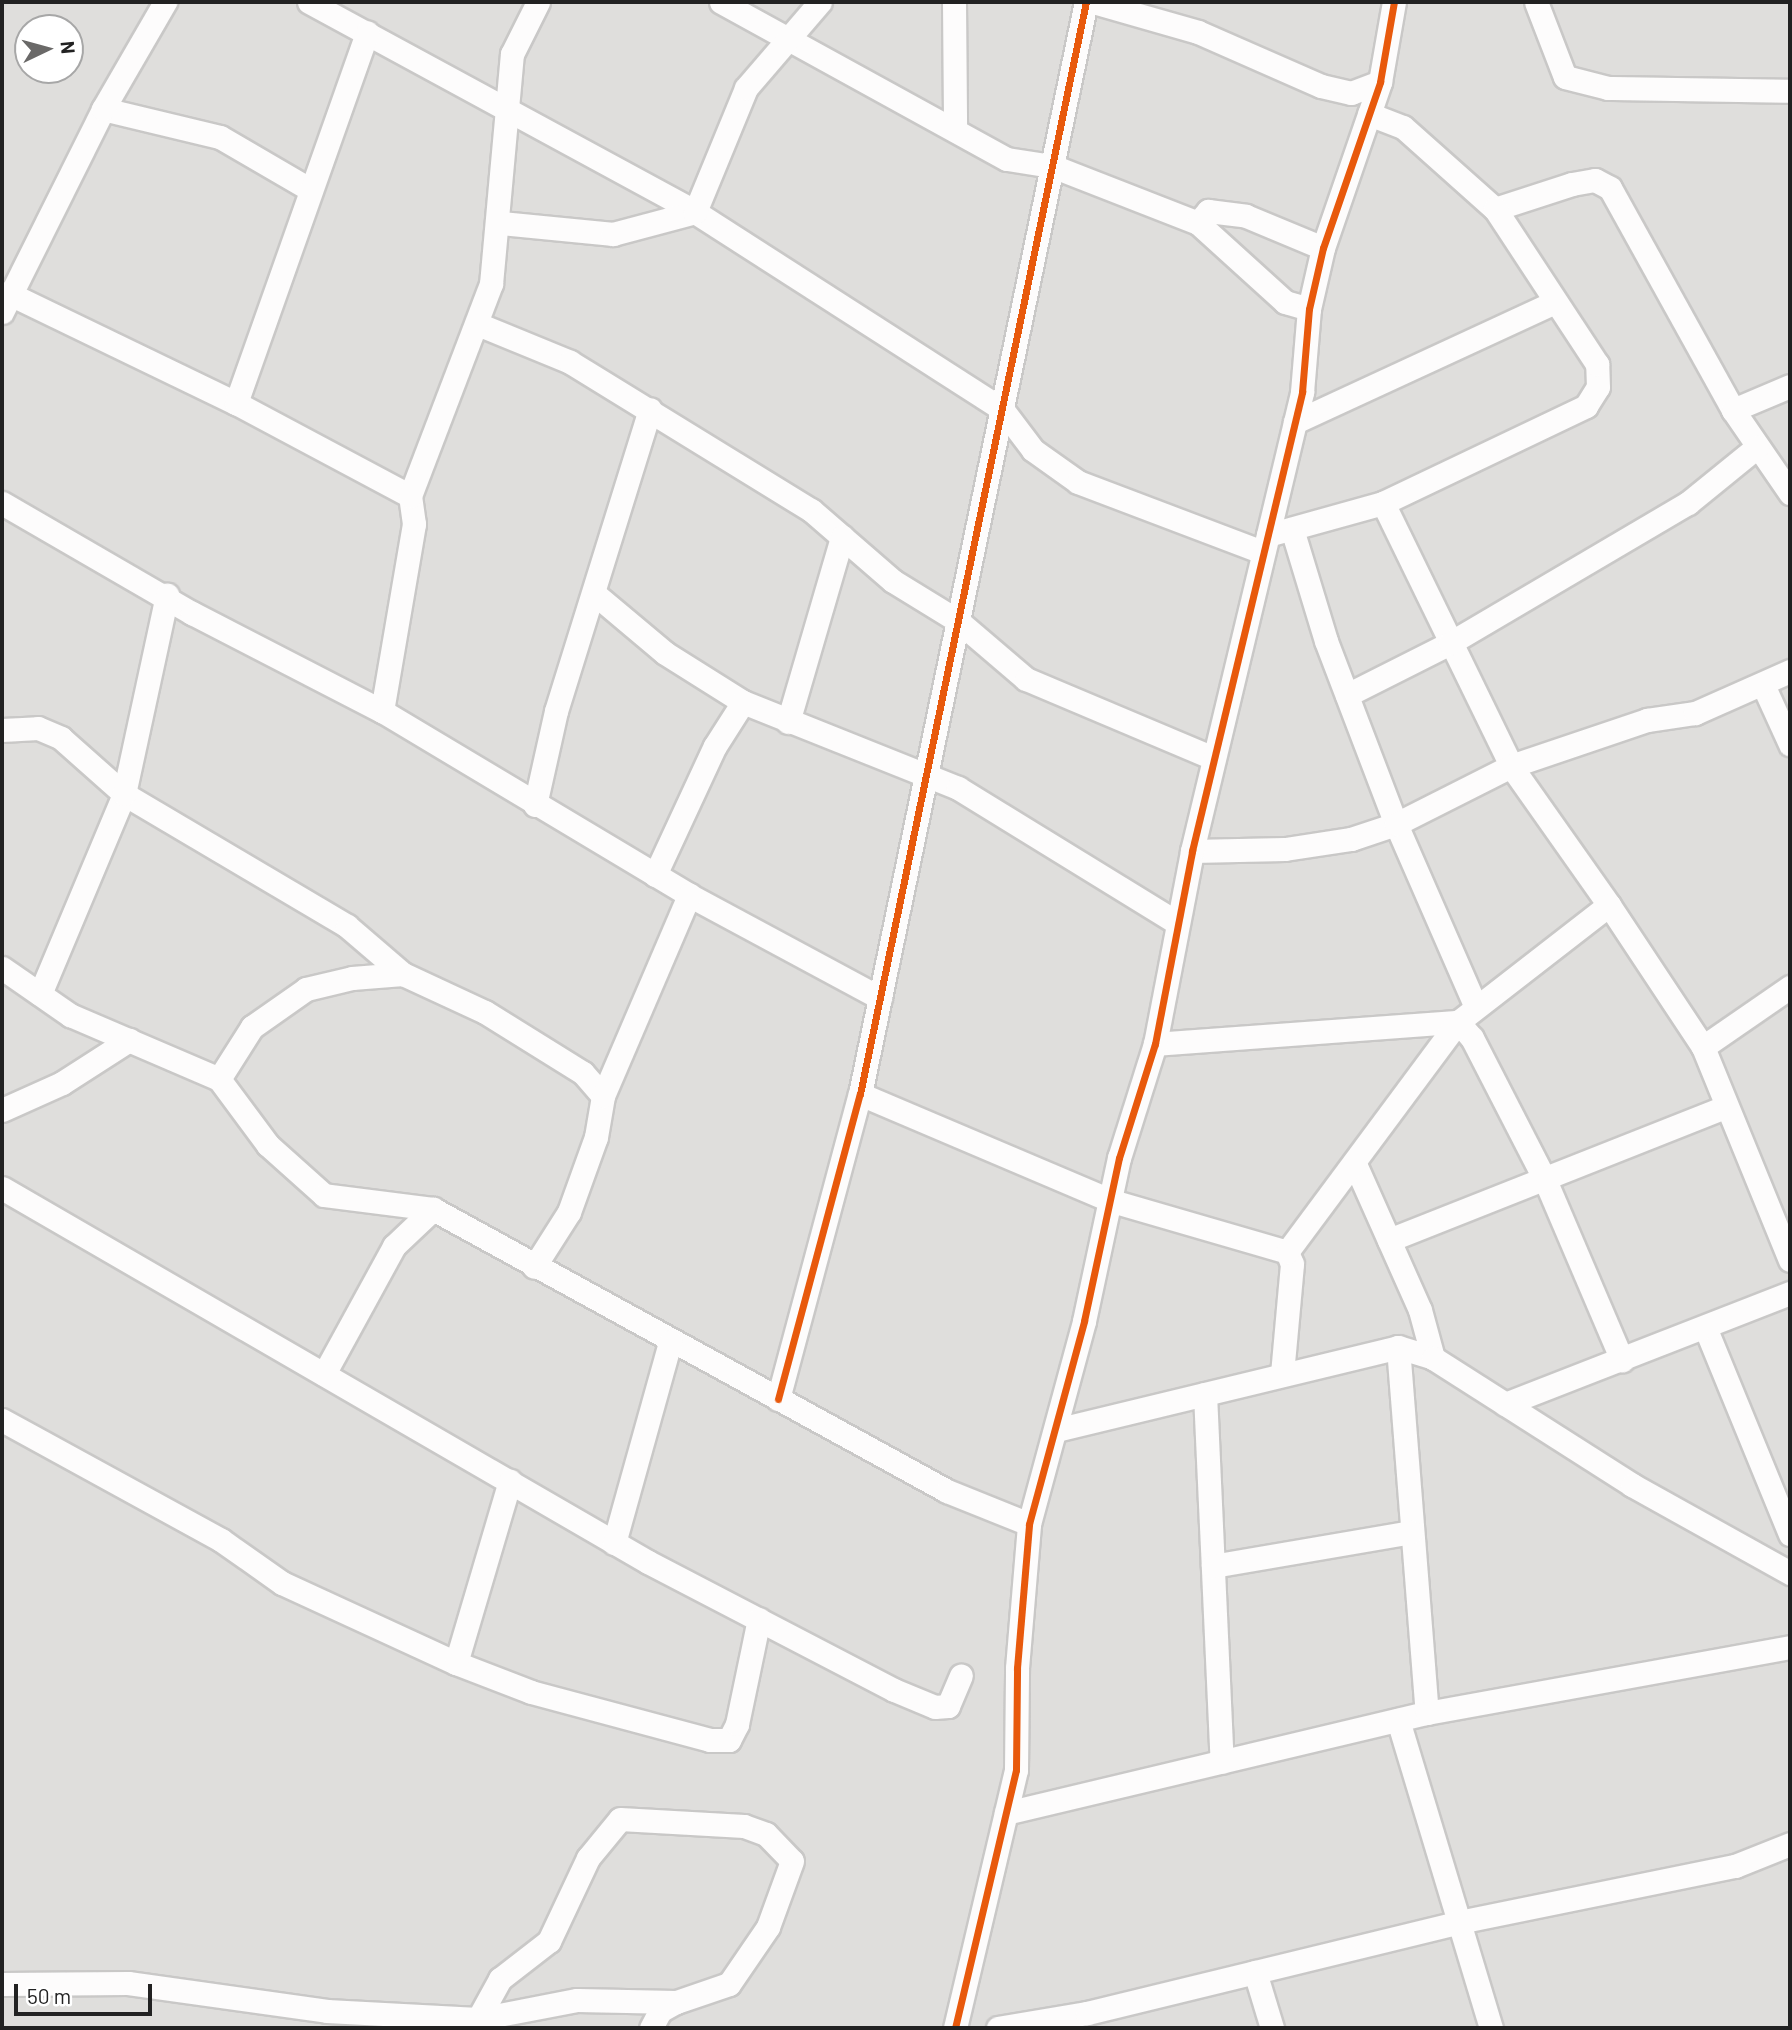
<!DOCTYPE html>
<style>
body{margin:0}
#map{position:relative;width:1792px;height:2030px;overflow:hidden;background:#f0eeeb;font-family:Barlow,sans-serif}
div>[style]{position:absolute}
.residential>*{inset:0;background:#dfdedc}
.roads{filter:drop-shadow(2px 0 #c9c8c7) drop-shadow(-2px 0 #c9c8c7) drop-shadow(0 2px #c9c8c7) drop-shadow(0 -2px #c9c8c7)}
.minor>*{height:23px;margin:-11.5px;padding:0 11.5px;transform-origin:11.5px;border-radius:11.5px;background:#fdfcfc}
.cycleway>*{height:7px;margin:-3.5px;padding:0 3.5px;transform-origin:3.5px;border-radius:3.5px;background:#e8590c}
span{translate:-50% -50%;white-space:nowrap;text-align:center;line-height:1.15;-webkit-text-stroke:6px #fff;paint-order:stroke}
.frame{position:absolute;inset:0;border:4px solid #222;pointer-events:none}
.north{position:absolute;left:14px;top:14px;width:70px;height:70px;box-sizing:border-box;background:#fff;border:2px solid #a7a7a7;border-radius:50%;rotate:85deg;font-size:19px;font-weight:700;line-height:28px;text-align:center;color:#222}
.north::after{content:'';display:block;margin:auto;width:24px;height:32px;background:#6a6968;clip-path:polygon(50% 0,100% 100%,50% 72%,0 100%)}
.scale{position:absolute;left:14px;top:1984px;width:138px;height:32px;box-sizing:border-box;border:4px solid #222;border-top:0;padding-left:9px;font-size:21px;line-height:24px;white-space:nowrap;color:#222;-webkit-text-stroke:5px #fff;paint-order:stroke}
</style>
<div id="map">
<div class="residential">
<i style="clip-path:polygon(evenodd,2px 2px,1790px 2px,1790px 2028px,2px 2028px,2px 2px,28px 28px,70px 28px,70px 70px,28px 70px,28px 28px)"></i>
</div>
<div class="roads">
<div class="minor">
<i style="left:309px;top:2px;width:439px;rotate:28.5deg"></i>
<i style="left:695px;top:212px;width:365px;rotate:32.7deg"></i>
<i style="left:1002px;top:409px;width:51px;rotate:52.9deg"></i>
<i style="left:1033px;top:450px;width:55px;rotate:35.4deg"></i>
<i style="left:1078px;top:482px;width:197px;rotate:20.8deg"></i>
<i style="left:721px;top:2px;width:326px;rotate:28.8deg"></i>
<i style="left:1007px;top:159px;width:46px;rotate:8.8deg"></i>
<i style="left:1052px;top:166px;width:157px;rotate:21.3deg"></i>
<i style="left:1198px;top:223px;width:118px;rotate:42.2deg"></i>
<i style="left:1285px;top:302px;width:25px;rotate:16deg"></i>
<i style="left:954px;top:2px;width:127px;rotate:89.5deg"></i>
<i style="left:1093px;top:2px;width:109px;rotate:15.9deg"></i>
<i style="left:1198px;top:32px;width:134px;rotate:23.7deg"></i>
<i style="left:1321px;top:86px;width:31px;rotate:13deg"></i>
<i style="left:1351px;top:93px;width:31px;rotate:-21deg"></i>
<i style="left:1536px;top:2px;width:80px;rotate:68.9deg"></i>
<i style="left:1565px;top:77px;width:44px;rotate:14.3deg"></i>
<i style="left:1608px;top:88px;width:182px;rotate:0.9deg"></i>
<i style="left:103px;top:109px;width:120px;rotate:13.5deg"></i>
<i style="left:220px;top:137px;width:105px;rotate:30.2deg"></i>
<i style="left:1369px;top:114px;width:36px;rotate:21deg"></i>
<i style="left:1403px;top:127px;width:123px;rotate:41.7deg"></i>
<i style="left:1495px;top:209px;width:81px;rotate:-18deg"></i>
<i style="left:1572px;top:184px;width:23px;rotate:-10deg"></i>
<i style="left:1595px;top:180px;width:17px;rotate:28deg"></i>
<i style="left:1610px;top:188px;width:254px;rotate:61deg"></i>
<i style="left:1733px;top:410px;width:101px;rotate:55.5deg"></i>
<i style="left:501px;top:223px;width:113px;rotate:5.6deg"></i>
<i style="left:613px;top:234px;width:85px;rotate:-15deg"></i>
<i style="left:695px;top:212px;width:134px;rotate:-67.6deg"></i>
<i style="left:746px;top:88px;width:113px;rotate:-49.3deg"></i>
<i style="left:1198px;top:223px;width:16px;rotate:-50deg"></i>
<i style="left:1208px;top:211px;width:38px;rotate:7deg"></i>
<i style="left:1246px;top:216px;width:83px;rotate:22.6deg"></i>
<i style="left:8px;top:293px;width:253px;rotate:25.8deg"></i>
<i style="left:236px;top:403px;width:197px;rotate:28.1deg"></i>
<i style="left:2px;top:312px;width:227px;rotate:-63.5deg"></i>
<i style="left:103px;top:109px;width:124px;rotate:-59.9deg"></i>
<i style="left:480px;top:325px;width:97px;rotate:22.3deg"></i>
<i style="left:570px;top:362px;width:283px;rotate:31.6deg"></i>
<i style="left:811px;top:510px;width:108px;rotate:40.9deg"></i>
<i style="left:893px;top:581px;width:76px;rotate:31.6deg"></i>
<i style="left:958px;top:621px;width:89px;rotate:40.5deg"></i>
<i style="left:1026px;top:679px;width:203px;rotate:22.9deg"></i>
<i style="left:236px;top:403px;width:393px;rotate:-70.5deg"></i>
<i style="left:1733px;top:410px;width:62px;rotate:-22.8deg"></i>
<i style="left:1295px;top:422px;width:286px;rotate:-24.8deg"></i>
<i style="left:2px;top:503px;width:220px;rotate:30.1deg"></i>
<i style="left:192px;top:613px;width:214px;rotate:27.3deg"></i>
<i style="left:382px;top:711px;width:358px;rotate:30.9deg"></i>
<i style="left:689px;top:895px;width:217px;rotate:28.3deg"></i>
<i style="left:1383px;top:503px;width:292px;rotate:64deg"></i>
<i style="left:1511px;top:766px;width:170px;rotate:54.8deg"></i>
<i style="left:1292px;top:529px;width:117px;rotate:73.1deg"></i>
<i style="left:1326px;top:641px;width:196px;rotate:69.1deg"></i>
<i style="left:1396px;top:824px;width:197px;rotate:66.4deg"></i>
<i style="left:1268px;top:535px;width:119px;rotate:-15.5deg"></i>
<i style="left:1383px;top:503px;width:225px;rotate:-25.5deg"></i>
<i style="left:1586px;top:406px;width:22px;rotate:-58deg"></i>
<i style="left:1598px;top:387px;width:23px;rotate:-92deg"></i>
<i style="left:1597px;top:364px;width:186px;rotate:-123.3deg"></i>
<i style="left:596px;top:595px;width:90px;rotate:40deg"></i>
<i style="left:665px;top:653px;width:92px;rotate:32.1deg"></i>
<i style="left:743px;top:702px;width:232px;rotate:21.8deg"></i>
<i style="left:958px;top:788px;width:256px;rotate:31.6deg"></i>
<i style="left:1764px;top:687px;width:63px;rotate:65.5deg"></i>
<i style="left:1347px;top:695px;width:115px;rotate:-26.8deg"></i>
<i style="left:1450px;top:643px;width:276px;rotate:-30.5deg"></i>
<i style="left:1688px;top:503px;width:89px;rotate:-39.1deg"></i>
<i style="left:382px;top:711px;width:190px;rotate:-80.3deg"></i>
<i style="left:414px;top:524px;width:28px;rotate:-98deg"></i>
<i style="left:410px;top:496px;width:227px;rotate:-69.1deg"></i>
<i style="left:491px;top:284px;width:231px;rotate:-84.8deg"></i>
<i style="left:512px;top:54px;width:58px;rotate:-63.4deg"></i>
<i style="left:788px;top:722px;width:193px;rotate:-73.7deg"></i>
<i style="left:2px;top:730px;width:36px;rotate:-3deg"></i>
<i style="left:38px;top:728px;width:25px;rotate:23deg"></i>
<i style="left:61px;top:738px;width:84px;rotate:41.6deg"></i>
<i style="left:124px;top:794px;width:259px;rotate:30.6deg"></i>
<i style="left:347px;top:926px;width:74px;rotate:40.6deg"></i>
<i style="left:535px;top:805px;width:96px;rotate:-77.4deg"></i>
<i style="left:556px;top:711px;width:316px;rotate:-72.7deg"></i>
<i style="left:1192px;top:851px;width:93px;rotate:-1.2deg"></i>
<i style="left:1285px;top:849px;width:67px;rotate:-8.6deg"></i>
<i style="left:1351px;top:839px;width:47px;rotate:-18.4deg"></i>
<i style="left:1396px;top:824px;width:129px;rotate:-26.8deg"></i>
<i style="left:1511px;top:766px;width:144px;rotate:-18.7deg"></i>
<i style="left:1647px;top:720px;width:49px;rotate:-8.3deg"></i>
<i style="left:1695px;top:713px;width:104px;rotate:-23.9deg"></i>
<i style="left:655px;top:875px;width:142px;rotate:-65.1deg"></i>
<i style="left:715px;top:746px;width:52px;rotate:-57.5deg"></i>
<i style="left:2px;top:968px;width:83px;rotate:34.7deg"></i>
<i style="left:70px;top:1015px;width:162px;rotate:23.2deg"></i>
<i style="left:219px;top:1079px;width:82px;rotate:53.4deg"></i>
<i style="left:268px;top:1145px;width:75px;rotate:41.8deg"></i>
<i style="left:324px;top:1195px;width:110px;rotate:7.3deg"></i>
<i style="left:433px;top:1209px;width:586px;rotate:28.75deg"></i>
<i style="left:947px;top:1491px;width:88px;rotate:21.9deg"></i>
<i style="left:40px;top:994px;width:217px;rotate:-67.2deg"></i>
<i style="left:124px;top:794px;width:204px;rotate:-77.8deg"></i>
<i style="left:1458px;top:1022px;width:21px;rotate:49deg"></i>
<i style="left:1472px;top:1038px;width:162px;rotate:62.8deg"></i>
<i style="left:1546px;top:1182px;width:194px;rotate:66.9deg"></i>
<i style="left:1155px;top:1044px;width:304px;rotate:-4.2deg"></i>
<i style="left:1703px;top:1047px;width:106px;rotate:-34.6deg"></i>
<i style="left:219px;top:1079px;width:62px;rotate:-57.6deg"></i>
<i style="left:252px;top:1027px;width:66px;rotate:-35.1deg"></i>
<i style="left:306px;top:989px;width:47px;rotate:-13.4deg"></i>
<i style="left:352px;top:978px;width:51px;rotate:-4.5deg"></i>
<i style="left:403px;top:974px;width:90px;rotate:24.9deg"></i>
<i style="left:485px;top:1012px;width:115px;rotate:31.9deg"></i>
<i style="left:583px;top:1073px;width:30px;rotate:49deg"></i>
<i style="left:603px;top:1096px;width:42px;rotate:99.7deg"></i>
<i style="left:596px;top:1137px;width:80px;rotate:109.8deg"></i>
<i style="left:569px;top:1212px;width:65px;rotate:122.5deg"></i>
<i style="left:860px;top:1094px;width:274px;rotate:23deg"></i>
<i style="left:1112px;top:1201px;width:182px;rotate:16.2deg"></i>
<i style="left:1287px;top:1252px;width:13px;rotate:67deg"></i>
<i style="left:1292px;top:1264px;width:110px;rotate:95.2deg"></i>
<i style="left:603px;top:1096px;width:219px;rotate:-66.8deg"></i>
<i style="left:2px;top:1110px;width:66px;rotate:-24.2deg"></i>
<i style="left:62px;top:1083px;width:80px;rotate:-32.7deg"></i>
<i style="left:1355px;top:1164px;width:160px;rotate:66deg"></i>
<i style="left:1420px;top:1310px;width:50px;rotate:74.8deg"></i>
<i style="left:2px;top:1188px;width:746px;rotate:30.07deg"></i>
<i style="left:648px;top:1562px;width:277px;rotate:27.5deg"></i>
<i style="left:894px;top:1690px;width:44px;rotate:22.5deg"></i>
<i style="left:935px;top:1707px;width:13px;rotate:-4deg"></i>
<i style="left:948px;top:1706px;width:33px;rotate:-67deg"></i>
<i style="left:1389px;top:1240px;width:361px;rotate:-21.6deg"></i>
<i style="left:1287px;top:1252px;width:287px;rotate:-53.4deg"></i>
<i style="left:1458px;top:1022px;width:191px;rotate:-37.8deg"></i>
<i style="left:1609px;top:905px;width:170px;rotate:56.5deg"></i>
<i style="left:1703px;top:1047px;width:230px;rotate:67.8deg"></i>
<i style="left:1705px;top:1327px;width:224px;rotate:67.7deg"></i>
<i style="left:1398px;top:1347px;width:367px;rotate:85.5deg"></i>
<i style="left:324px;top:1374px;width:146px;rotate:-61.3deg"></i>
<i style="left:394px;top:1246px;width:54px;rotate:-43.5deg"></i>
<i style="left:1205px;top:1394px;width:368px;rotate:87.4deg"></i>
<i style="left:778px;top:1399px;width:316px;rotate:-75deg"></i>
<i style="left:860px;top:1094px;width:1115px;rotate:-78.31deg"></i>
<i style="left:1505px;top:1404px;width:306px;rotate:-21.3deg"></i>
<i style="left:2px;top:1420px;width:250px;rotate:28.7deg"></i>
<i style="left:221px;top:1540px;width:75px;rotate:35.2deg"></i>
<i style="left:282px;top:1583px;width:192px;rotate:24.7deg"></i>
<i style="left:456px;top:1663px;width:80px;rotate:21.1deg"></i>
<i style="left:531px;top:1692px;width:185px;rotate:15deg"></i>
<i style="left:710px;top:1740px;width:19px"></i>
<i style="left:729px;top:1740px;width:18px;rotate:-63deg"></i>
<i style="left:737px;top:1724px;width:107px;rotate:-78.2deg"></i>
<i style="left:1056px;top:1430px;width:352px;rotate:-13.6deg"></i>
<i style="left:1398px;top:1347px;width:37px;rotate:17deg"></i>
<i style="left:1433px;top:1358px;width:236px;rotate:32.5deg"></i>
<i style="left:1632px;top:1485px;width:181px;rotate:29.1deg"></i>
<i style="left:614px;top:1543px;width:209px;rotate:-74.4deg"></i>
<i style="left:1213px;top:1566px;width:201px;rotate:-9.7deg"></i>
<i style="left:456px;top:1663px;width:190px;rotate:-73.5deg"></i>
<i style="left:1398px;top:1720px;width:322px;rotate:73.2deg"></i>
<i style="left:1006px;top:1813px;width:433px;rotate:-13.4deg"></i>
<i style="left:1427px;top:1713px;width:369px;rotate:-10.3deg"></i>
<i style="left:1255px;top:1972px;width:59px;rotate:73.1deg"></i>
<i style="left:2px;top:1984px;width:126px;rotate:-0.5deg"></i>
<i style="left:128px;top:1983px;width:201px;rotate:8deg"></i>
<i style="left:327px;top:2011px;width:151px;rotate:3deg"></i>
<i style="left:478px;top:2019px;width:101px;rotate:-10.9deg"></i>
<i style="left:577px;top:2000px;width:99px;rotate:1.2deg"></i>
<i style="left:478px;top:2019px;width:46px;rotate:-61.2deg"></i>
<i style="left:500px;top:1979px;width:62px;rotate:-37.8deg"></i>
<i style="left:549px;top:1941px;width:92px;rotate:-64.8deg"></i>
<i style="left:588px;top:1858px;width:50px;rotate:-50.6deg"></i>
<i style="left:620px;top:1819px;width:124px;rotate:3.2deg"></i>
<i style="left:744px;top:1826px;width:23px;rotate:20deg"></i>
<i style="left:766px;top:1834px;width:37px;rotate:46deg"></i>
<i style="left:792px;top:1861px;width:70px;rotate:110deg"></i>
<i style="left:768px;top:1927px;width:69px;rotate:124.4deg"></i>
<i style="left:729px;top:1984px;width:56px;rotate:161.2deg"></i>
<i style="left:676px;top:2002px;width:18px;rotate:151deg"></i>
<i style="left:660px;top:2011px;width:19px;rotate:118deg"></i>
<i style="left:955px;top:2028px;width:265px;rotate:-76.7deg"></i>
<i style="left:1016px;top:1770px;width:102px;rotate:-89.4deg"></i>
<i style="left:1017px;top:1668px;width:144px;rotate:-85.2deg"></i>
<i style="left:1029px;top:1524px;width:210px;rotate:-74.8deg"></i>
<i style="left:1084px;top:1321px;width:167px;rotate:-77.9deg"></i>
<i style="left:1119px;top:1158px;width:120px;rotate:-72.5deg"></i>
<i style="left:1155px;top:1044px;width:197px;rotate:-79.1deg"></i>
<i style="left:1192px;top:851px;width:472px;rotate:-76.5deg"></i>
<i style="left:1302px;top:392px;width:83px;rotate:-85.2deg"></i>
<i style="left:1309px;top:309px;width:63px;rotate:-77.1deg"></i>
<i style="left:1323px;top:248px;width:176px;rotate:-71deg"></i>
<i style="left:1380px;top:82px;width:81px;rotate:-80.1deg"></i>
<i style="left:998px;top:2028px;width:90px;rotate:-9.6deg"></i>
<i style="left:1087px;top:2013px;width:383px;rotate:-13.7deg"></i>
<i style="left:1459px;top:1922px;width:282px;rotate:-11.5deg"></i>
<i style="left:1735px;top:1866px;width:59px;rotate:-21.8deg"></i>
</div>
</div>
<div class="cycleway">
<i style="left:778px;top:1399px;width:316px;rotate:-75deg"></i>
<i style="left:860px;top:1094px;width:1115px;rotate:-78.31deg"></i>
<i style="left:955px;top:2028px;width:265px;rotate:-76.7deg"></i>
<i style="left:1016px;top:1770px;width:102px;rotate:-89.4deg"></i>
<i style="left:1017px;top:1668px;width:144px;rotate:-85.2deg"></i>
<i style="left:1029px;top:1524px;width:210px;rotate:-74.8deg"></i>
<i style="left:1084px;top:1321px;width:167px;rotate:-77.9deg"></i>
<i style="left:1119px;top:1158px;width:120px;rotate:-72.5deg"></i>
<i style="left:1155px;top:1044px;width:197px;rotate:-79.1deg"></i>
<i style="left:1192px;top:851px;width:472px;rotate:-76.5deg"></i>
<i style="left:1302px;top:392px;width:83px;rotate:-85.2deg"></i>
<i style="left:1309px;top:309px;width:63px;rotate:-77.1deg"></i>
<i style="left:1323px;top:248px;width:176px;rotate:-71deg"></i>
<i style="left:1380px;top:82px;width:81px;rotate:-80.1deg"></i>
</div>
<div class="frame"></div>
<div class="north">N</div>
<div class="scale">50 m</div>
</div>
